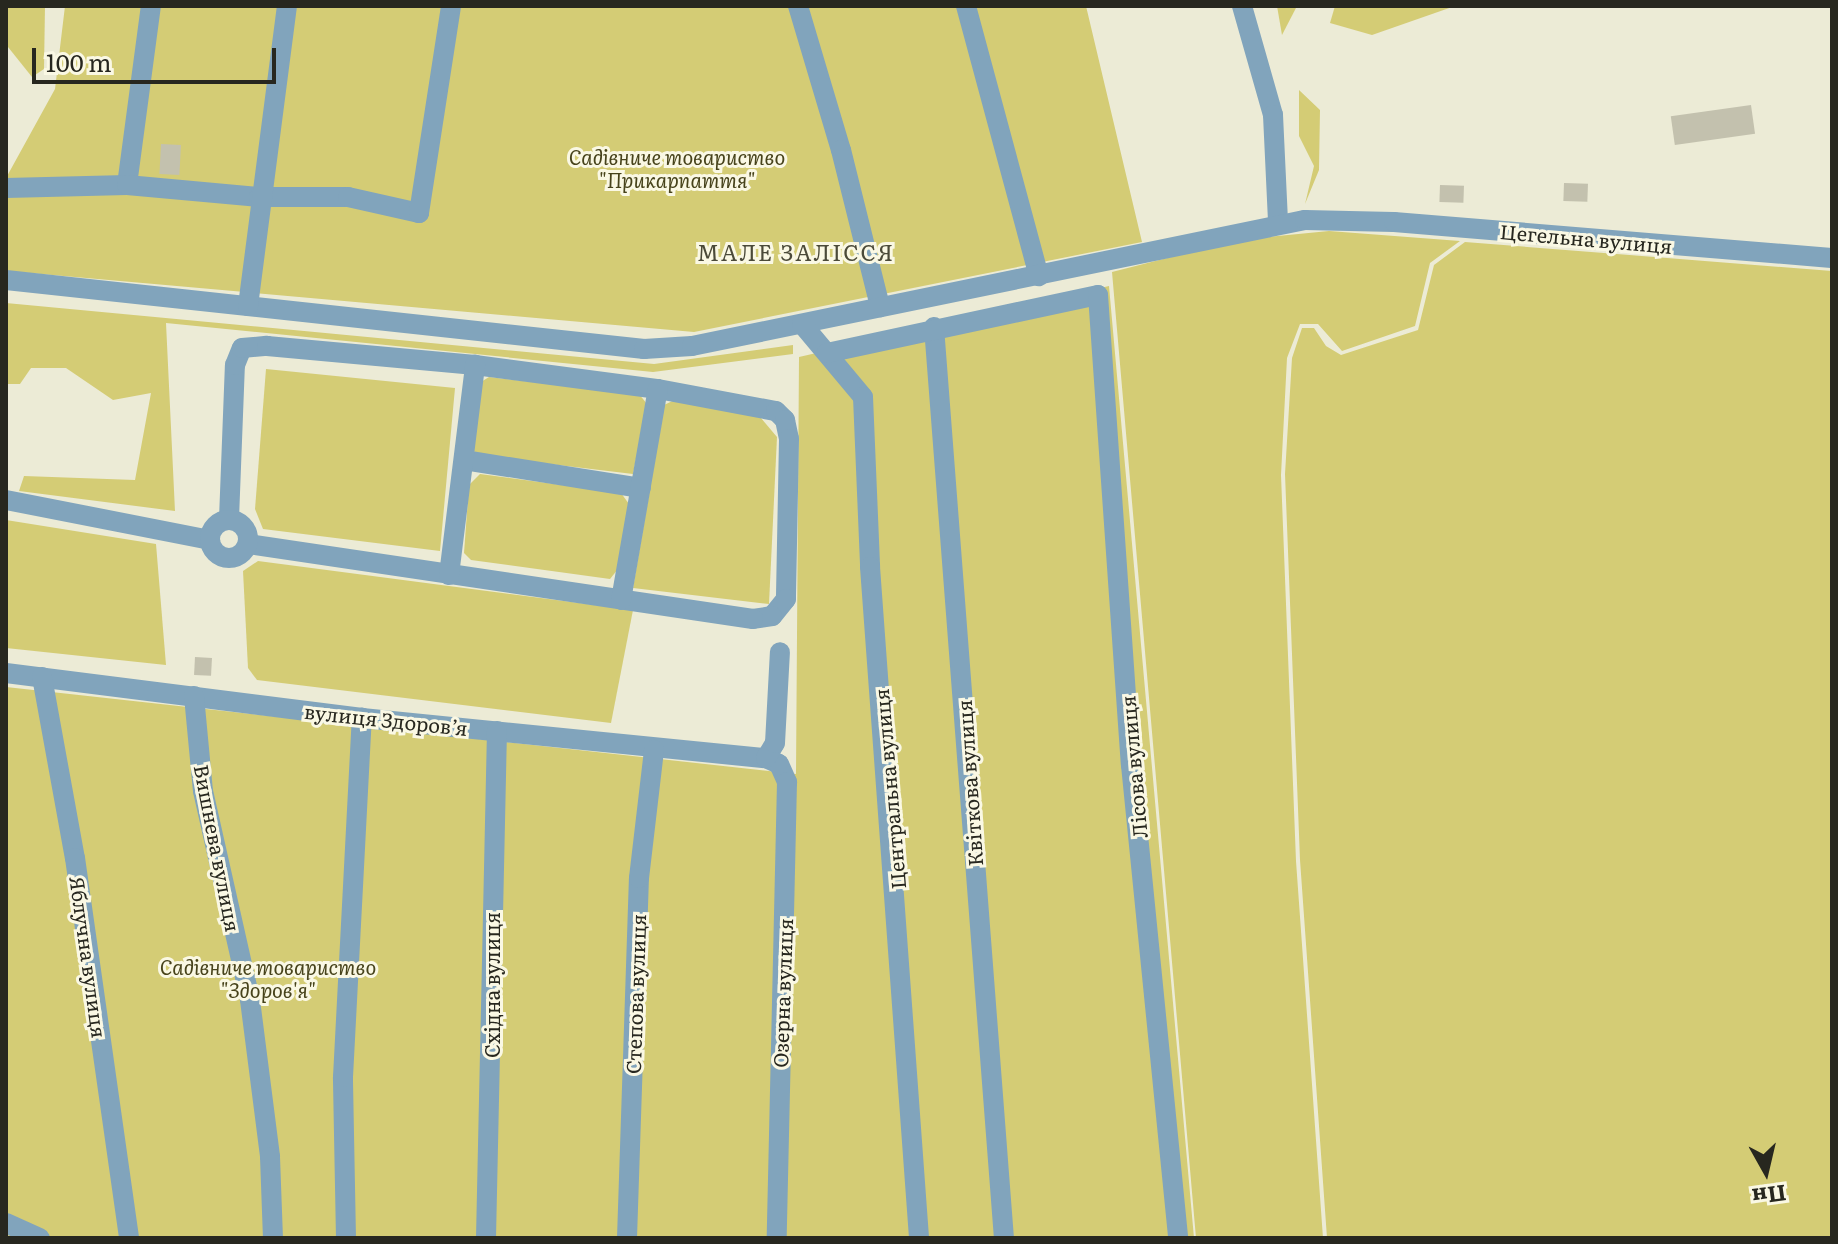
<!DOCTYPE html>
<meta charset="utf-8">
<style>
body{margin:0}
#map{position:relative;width:1838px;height:1244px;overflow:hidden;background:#ecebd6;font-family:Literata,serif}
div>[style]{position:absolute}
.green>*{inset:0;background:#d4cc75}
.building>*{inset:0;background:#c3c1ae;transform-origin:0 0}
.minor>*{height:20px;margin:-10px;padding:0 10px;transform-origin:10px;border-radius:10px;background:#81a4bc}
.minor>.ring{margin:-10px;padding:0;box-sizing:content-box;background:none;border:20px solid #81a4bc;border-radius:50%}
span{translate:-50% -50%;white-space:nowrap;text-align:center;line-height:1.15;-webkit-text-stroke:6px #faf8e4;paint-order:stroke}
.park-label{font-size:20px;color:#47431b;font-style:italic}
.street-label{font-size:20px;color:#27271f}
.neighbourhood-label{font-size:22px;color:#4b4a39;letter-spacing:2px}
.frame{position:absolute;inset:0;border:8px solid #27271f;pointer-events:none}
.north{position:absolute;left:1726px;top:1132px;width:80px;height:80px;-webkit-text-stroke:6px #faf8e4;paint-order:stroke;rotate:172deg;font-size:22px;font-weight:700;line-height:32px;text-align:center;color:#27271f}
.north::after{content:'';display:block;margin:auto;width:28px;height:36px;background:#27271f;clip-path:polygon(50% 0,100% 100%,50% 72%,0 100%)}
.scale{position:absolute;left:32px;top:48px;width:244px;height:36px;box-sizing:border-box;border:4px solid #27271f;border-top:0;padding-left:10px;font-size:24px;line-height:28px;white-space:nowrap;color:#27271f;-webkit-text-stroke:6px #faf8e4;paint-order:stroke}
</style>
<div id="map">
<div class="green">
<i style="clip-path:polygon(6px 6px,45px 6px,44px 69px,32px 77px,8px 47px)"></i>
<i style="clip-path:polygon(65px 6px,1086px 6px,1142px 242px,694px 332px,7px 271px,6px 178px,55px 89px)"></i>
<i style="clip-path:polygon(1277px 6px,1297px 6px,1282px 35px)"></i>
<i style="clip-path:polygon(1335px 6px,1455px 6px,1372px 35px,1330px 23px)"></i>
<i style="clip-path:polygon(1299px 90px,1320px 110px,1319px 170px,1305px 204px,1314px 166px,1299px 136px)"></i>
<i style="clip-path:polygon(1329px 231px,1460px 241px,1430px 263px,1415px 326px,1342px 351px,1318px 324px,1300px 324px,1287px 358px,1281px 475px,1296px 861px,1323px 1238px,1196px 1238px,1112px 272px,1238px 240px)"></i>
<i style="clip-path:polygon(1465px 242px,1832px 271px,1832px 1238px,1327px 1238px,1300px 860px,1285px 474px,1292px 358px,1302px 328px,1314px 328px,1326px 346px,1341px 355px,1418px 330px,1434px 265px)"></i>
<i style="clip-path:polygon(1109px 286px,1194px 1238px,6px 1238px,6px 687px,796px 774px,799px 357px)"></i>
<i style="clip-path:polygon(6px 303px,654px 364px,793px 345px,793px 354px,653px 372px,166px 323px,175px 511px,19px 491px,24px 476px,135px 480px,151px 393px,113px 400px,66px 368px,31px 368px,20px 384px,6px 384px)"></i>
<i style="clip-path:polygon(266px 369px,455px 388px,440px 551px,263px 529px,255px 509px)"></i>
<i style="clip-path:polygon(489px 377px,639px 394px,647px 404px,633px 474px,484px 456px,473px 451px,481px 382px)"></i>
<i style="clip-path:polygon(681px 397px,761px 418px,777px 437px,769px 604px,633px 588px,664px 405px)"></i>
<i style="clip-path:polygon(480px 474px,621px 493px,629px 504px,618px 569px,610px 579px,471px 560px,464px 553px,469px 485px)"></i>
<i style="clip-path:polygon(6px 520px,156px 544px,166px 665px,6px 648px)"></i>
<i style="clip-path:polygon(258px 561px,633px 610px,611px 723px,257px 680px,248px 668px,243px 571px)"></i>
</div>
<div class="building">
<i style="left:1751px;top:105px;width:29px;height:81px;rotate:82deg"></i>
<i style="left:161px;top:144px;width:20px;height:30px;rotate:3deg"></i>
<i style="left:1564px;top:183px;width:24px;height:18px;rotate:2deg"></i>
<i style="left:1440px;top:185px;width:24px;height:17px;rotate:2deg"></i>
<i style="left:195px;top:657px;width:17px;height:18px;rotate:3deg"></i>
</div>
<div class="minor">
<i style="left:798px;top:6px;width:150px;rotate:73.4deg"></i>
<i style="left:841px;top:150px;width:162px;rotate:76deg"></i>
<i style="left:966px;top:6px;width:280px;rotate:74.9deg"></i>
<i style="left:1242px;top:6px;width:113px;rotate:74.1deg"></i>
<i style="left:1273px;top:115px;width:108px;rotate:87.3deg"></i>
<i style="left:127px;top:185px;width:181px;rotate:-82.4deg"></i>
<i style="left:6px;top:188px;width:121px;rotate:-1.4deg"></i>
<i style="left:127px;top:185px;width:133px;rotate:5.2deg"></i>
<i style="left:259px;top:197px;width:89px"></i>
<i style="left:348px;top:197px;width:73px;rotate:12.7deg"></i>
<i style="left:419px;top:213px;width:209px;rotate:-81.2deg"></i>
<i style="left:6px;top:280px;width:642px;rotate:6.17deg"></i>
<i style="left:644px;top:349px;width:48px;rotate:-3.6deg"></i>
<i style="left:692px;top:346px;width:626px;rotate:-11.62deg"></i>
<i style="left:1305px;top:220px;width:89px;rotate:1.3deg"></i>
<i style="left:1394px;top:222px;width:439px;rotate:4.7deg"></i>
<i style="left:248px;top:306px;width:303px;rotate:-82.6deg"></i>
<i style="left:802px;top:324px;width:95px;rotate:50.1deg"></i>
<i style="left:863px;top:397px;width:170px;rotate:87.6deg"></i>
<i style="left:870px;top:567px;width:673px;rotate:85.82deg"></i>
<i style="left:934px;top:327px;width:914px;rotate:85.61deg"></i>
<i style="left:827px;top:353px;width:277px;rotate:-12.1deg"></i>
<i style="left:1098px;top:295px;width:471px;rotate:86deg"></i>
<i style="left:1131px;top:765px;width:475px;rotate:84.3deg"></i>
<i style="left:464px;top:460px;width:179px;rotate:9deg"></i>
<i style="left:6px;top:500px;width:208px;rotate:11.1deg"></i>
<i style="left:229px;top:519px;width:154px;rotate:-87.8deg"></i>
<i style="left:235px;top:365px;width:18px;rotate:-68deg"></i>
<i style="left:242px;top:348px;width:25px;rotate:-5deg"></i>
<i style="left:267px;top:346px;width:209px;rotate:5.2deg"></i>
<i style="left:475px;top:365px;width:185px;rotate:7.5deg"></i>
<i style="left:658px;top:389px;width:120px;rotate:10.6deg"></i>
<i style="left:776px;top:411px;width:13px;rotate:45deg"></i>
<i style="left:785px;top:420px;width:19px;rotate:78deg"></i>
<i style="left:789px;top:439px;width:160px;rotate:91.1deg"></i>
<i style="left:786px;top:599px;width:22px;rotate:129deg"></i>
<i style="left:772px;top:616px;width:19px;rotate:171deg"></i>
<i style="left:753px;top:619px;width:511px;rotate:-171.55deg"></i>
<i class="ring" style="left:210px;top:520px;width:18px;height:18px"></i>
<i style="left:449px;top:575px;width:212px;rotate:-82.9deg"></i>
<i style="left:621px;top:600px;width:214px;rotate:-80.1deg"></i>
<i style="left:6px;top:673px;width:359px;rotate:7.2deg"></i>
<i style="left:362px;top:718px;width:406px;rotate:5.7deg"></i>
<i style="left:766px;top:758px;width:14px;rotate:25deg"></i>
<i style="left:779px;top:764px;width:20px;rotate:66deg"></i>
<i style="left:787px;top:782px;width:456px;rotate:91.3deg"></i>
<i style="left:42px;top:677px;width:184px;rotate:79.7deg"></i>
<i style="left:75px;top:858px;width:384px;rotate:81.9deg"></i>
<i style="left:194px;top:696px;width:95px;rotate:84.6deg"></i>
<i style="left:203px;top:791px;width:214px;rotate:77.3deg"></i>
<i style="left:250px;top:1000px;width:158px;rotate:82.7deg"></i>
<i style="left:270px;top:1157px;width:81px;rotate:87.9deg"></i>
<i style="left:766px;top:758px;width:17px;rotate:-59deg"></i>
<i style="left:775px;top:743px;width:91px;rotate:-86.9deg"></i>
<i style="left:6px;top:1223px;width:37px;rotate:24deg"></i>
<i style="left:346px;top:1238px;width:161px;rotate:-91.1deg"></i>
<i style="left:343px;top:1077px;width:360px;rotate:-87deg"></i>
<i style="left:486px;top:1238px;width:507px;rotate:-88.76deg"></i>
<i style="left:627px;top:1238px;width:360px;rotate:-88.1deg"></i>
<i style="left:639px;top:878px;width:129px;rotate:-83.3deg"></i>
</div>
<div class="park-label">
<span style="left:677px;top:168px">Садівниче товариство<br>"Прикарпаття"</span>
<span style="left:268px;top:978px">Садівниче товариство<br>"Здоров'я"</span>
</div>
<div class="street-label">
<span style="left:1586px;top:238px;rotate:5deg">Цегельна вулиця</span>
<span style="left:386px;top:719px;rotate:6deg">вулиця Здоровʼя</span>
<span style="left:1133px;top:767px;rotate:-95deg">Лісова вулиця</span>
<span style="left:969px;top:783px;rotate:-94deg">Квіткова вулиця</span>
<span style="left:889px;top:789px;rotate:-95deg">Центральна вулиця</span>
<span style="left:218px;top:848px;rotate:79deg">Вишнева вулиця</span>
<span style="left:89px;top:957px;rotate:82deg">Яблучна вулиця</span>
<span style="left:491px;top:985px;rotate:-90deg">Східна вулиця</span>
<span style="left:782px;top:993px;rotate:-88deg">Озерна вулиця</span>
<span style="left:635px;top:994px;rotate:-88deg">Степова вулиця</span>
</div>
<div class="neighbourhood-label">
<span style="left:796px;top:252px">МАЛЕ ЗАЛІССЯ</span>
</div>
<div class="frame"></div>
<div class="north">Пн</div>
<div class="scale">100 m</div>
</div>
